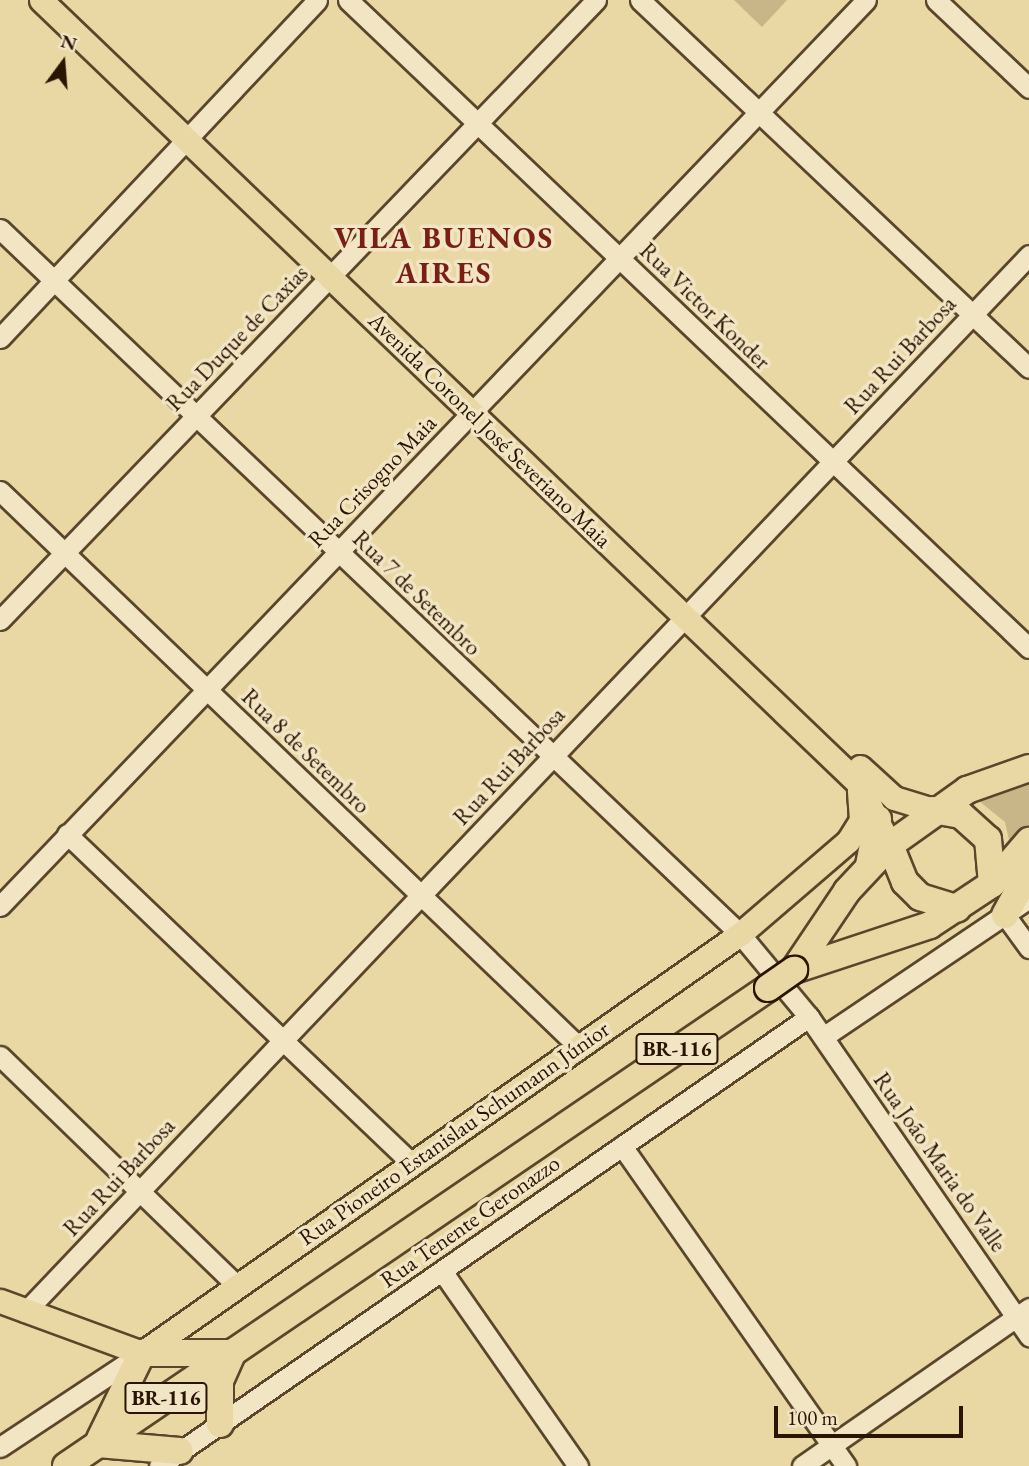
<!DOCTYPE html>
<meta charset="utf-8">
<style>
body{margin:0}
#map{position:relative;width:1029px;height:1466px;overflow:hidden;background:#e9d7a4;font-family:"EB Garamond",serif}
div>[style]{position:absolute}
.green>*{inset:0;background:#c9b688}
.roads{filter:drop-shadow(2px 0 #5a462a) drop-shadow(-2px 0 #5a462a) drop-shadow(0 2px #5a462a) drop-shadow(0 -2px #5a462a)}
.minor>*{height:19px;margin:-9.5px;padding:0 9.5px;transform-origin:9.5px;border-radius:9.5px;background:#f1e5c4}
.major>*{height:23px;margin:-11.5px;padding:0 11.5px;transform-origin:11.5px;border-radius:11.5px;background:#e9d7a4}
.highway>*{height:26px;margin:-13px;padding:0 13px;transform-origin:13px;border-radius:13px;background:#e9d7a4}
.bridges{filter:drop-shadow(2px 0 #2a1502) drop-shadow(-2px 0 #2a1502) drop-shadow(0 2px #2a1502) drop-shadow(0 -2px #2a1502)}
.highway-bridge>*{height:26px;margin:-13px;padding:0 13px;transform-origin:13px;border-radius:13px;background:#e9d7a4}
span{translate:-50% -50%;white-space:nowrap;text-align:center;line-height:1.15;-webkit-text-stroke:7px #f1e5c4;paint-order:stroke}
.shield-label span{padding:2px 5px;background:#f1e5c4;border:2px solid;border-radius:5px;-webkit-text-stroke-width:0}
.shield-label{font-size:21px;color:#2a1502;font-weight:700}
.street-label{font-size:23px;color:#2a1502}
.district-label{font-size:30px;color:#7a1f14;font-weight:700;letter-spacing:2px}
.north{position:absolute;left:28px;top:28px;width:70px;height:70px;-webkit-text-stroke:5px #f1e5c4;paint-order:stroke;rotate:16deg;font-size:19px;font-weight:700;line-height:28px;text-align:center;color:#2a1502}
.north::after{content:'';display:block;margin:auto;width:24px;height:32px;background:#2a1502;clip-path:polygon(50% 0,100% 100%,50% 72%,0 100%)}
.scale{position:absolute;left:774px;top:1406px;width:189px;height:32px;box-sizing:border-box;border:4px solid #2a1502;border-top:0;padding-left:9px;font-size:21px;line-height:24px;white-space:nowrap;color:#2a1502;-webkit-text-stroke:5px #f1e5c4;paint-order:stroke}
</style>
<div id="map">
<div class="green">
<i style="clip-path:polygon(734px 0,787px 0,762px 27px)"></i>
<i style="clip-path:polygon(1029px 779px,1029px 826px,1011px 849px,1005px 822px,974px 797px)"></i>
</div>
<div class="roads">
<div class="minor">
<i style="left:348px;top:0;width:940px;rotate:43.58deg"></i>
<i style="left:640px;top:0;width:535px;rotate:43.41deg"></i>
<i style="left:936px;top:0;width:128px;rotate:43.4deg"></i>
<i style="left:0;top:229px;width:1022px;rotate:43.61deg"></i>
<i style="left:740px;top:934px;width:108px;rotate:50.3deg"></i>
<i style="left:809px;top:1017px;width:388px;rotate:55.4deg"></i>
<i style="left:0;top:338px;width:463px;rotate:-46.8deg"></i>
<i style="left:0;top:491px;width:801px;rotate:43.84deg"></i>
<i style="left:0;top:620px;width:860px;rotate:-46.13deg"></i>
<i style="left:67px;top:834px;width:475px;rotate:43.7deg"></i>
<i style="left:0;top:906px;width:1253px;rotate:-46.29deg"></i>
<i style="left:1005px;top:915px;width:41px;rotate:54deg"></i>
<i style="left:823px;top:1037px;width:249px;rotate:-34deg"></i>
<i style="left:0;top:1056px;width:330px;rotate:44.1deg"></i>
<i style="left:622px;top:1146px;width:391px;rotate:55deg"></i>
<i style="left:442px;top:1271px;width:238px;rotate:55.1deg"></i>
<i style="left:25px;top:1312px;width:1458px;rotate:-46.47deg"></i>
<i style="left:0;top:1447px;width:170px;rotate:-33.5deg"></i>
<i style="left:159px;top:1466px;width:790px;rotate:-34.64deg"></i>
<i style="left:802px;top:1466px;width:277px;rotate:-34.8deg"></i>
</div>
<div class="major">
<i style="left:41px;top:0;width:1133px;rotate:43.78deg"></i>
<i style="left:859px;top:784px;width:58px;rotate:63.4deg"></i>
<i style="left:860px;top:767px;width:46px;rotate:42.4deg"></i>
<i style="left:894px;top:798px;width:41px;rotate:17.1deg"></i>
<i style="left:0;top:1301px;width:151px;rotate:20.1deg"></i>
<i style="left:142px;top:1353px;width:730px;rotate:-35.02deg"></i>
<i style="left:740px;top:934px;width:143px;rotate:-40.7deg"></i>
<i style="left:848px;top:841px;width:25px;rotate:-58deg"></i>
<i style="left:861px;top:820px;width:30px;rotate:-94deg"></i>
</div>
<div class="highway">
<i style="left:933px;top:810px;width:28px;rotate:10deg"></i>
<i style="left:961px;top:815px;width:36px;rotate:42deg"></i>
<i style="left:988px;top:839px;width:45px;rotate:84.9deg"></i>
<i style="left:890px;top:845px;width:40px;rotate:68deg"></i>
<i style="left:905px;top:882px;width:21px;rotate:45deg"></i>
<i style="left:920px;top:897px;width:39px;rotate:17deg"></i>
<i style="left:869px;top:865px;width:47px;rotate:-78.9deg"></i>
<i style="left:1005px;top:915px;width:50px;rotate:-61.4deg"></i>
<i style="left:794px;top:970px;width:95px;rotate:-56.1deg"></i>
<i style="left:847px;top:891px;width:63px;rotate:-46.9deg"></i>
<i style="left:890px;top:845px;width:95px;rotate:-35.5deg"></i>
<i style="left:967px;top:790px;width:66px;rotate:-19.5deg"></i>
<i style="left:794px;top:970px;width:143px;rotate:-18.3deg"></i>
<i style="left:930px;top:925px;width:74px;rotate:-33.5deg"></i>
<i style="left:992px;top:884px;width:57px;rotate:-49.3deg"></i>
<i style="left:220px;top:1424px;width:43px;rotate:-90deg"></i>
<i style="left:220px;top:1381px;width:32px;rotate:-66deg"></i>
<i style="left:100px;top:1439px;width:96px;rotate:-64deg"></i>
<i style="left:142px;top:1353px;width:86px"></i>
<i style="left:98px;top:1444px;width:82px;rotate:4.9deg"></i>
<i style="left:66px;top:1466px;width:849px;rotate:-34.25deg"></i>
</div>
</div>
<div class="bridges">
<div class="highway-bridge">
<i style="left:768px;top:988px;width:32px;rotate:-35deg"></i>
</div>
</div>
<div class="shield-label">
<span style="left:677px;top:1049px">BR-116</span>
<span style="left:166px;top:1398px">BR-116</span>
</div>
<div class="street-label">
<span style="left:705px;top:306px;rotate:44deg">Rua Victor Konder</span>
<span style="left:237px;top:338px;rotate:-46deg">Rua Duque de Caxias</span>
<span style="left:900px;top:355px;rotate:-47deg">Rua Rui Barbosa</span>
<span style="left:490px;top:430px;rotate:44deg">Avenida Coronel José Severiano Maia</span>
<span style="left:372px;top:481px;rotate:-46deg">Rua Crisogno Maia</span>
<span style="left:417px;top:593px;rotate:44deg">Rua 7 de Setembro</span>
<span style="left:306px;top:751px;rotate:44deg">Rua 8 de Setembro</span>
<span style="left:509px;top:766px;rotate:-47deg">Rua Rui Barbosa</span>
<span style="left:454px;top:1133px;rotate:-35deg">Rua Pioneiro Estanislau Schumann Júnior</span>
<span style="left:940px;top:1162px;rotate:55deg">Rua João Maria do Valle</span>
<span style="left:119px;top:1177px;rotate:-47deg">Rua Rui Barbosa</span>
<span style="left:470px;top:1221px;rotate:-35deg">Rua Tenente Geronazzo</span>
</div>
<div class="district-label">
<span style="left:444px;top:255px">VILA BUENOS<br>AIRES</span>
</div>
<div class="north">N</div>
<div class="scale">100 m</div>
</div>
